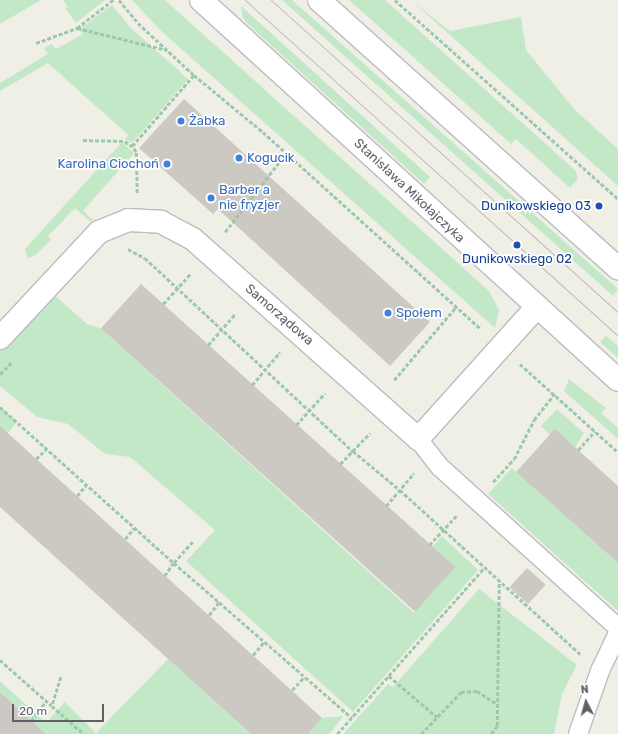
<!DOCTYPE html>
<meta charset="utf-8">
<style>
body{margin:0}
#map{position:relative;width:618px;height:734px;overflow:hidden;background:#f0efe6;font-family:Rubik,sans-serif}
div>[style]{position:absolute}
.green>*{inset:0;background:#c3e8c7}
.building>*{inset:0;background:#ccc9c3;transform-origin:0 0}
.path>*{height:2.5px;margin-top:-1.25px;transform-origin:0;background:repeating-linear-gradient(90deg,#9cc9ae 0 4px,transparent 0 6px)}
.roads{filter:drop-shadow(1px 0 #bbbdc2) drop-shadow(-1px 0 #bbbdc2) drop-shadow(0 1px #bbbdc2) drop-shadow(0 -1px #bbbdc2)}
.lane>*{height:18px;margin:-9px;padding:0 9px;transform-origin:9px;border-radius:9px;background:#fff}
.street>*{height:22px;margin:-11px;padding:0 11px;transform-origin:11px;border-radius:11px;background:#fff}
.secondary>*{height:22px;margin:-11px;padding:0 11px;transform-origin:11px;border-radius:11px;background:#fff}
.tram>*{height:1px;margin:-0.5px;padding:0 0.5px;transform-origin:0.5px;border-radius:0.5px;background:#b7b8b8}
.dots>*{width:11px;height:11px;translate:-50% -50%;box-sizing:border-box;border:2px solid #fff;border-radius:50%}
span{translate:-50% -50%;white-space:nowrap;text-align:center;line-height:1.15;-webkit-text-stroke:3.5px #fff;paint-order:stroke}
.shop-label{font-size:13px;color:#366cbe}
.left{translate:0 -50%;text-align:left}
.right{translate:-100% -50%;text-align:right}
.street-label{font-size:13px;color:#5e6167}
.transit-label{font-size:13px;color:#164399}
.north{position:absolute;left:566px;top:682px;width:40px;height:40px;-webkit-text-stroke:3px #fff;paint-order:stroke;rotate:354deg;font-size:11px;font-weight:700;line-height:16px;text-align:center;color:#5e6167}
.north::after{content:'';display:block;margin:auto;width:14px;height:18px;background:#5e6167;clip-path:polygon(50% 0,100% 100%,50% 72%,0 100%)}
.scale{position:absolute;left:12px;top:704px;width:92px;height:18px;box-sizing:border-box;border:2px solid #5e6167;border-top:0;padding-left:5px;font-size:12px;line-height:14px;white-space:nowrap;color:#5e6167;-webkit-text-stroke:3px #fff;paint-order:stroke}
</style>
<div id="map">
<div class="green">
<i style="clip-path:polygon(0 0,41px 0,0 24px)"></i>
<i style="clip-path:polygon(63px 0,105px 0,76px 23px,65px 8px,68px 7px)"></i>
<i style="clip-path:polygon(132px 0,165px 0,489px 291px,499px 310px,495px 328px,160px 30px)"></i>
<i style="clip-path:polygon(282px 0,292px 0,618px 289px,613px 296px)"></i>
<i style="clip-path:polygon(349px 0,385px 0,576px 171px,578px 179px,570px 188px,516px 139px,511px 144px)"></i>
<i style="clip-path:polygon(411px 0,450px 31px,521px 17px,526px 50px,575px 110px,618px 149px,618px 186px)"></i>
<i style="clip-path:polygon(112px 5px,131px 28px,188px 79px,132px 143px,125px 139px,128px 135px,48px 63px,0 91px,0 83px,48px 54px,44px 48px,52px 44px,56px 49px,83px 34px,79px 30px)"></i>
<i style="clip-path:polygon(241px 6px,430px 177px,424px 184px,248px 24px,243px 18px)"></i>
<i style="clip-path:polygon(122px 142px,134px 153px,83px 211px,93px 220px,91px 222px,75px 208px,48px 236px,51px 240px,34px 256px,28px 258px,25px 249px)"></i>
<i style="clip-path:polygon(52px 293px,87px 324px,100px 328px,414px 613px,454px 568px,431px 548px,442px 536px,478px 570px,353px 712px,186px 561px,215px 530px,130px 457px,105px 454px,68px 424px,37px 417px,0 386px,0 350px)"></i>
<i style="clip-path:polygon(606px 336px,618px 346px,618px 358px,600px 342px)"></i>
<i style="clip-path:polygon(569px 379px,606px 408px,601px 413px,618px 428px,618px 439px,564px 391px)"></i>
<i style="clip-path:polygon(0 406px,17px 422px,0 442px)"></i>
<i style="clip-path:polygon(557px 409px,584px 433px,575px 447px,550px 435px,541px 426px)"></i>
<i style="clip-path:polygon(512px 468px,618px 563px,618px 611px,488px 494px)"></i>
<i style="clip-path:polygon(479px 589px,577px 665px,562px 694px,554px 734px,343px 734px,388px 684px,393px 687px)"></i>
<i style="clip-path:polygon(168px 659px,251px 734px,46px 734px,0 692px,0 681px,46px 723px,65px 702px,96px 733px)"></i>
<i style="clip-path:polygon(343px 716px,330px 734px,308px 734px,322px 718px)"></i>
</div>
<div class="building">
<i style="clip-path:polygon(184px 99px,430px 322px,390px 366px,218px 209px,213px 214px,139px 148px)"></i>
<i style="left:141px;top:284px;width:423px;height:60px;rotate:42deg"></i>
<i style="clip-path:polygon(0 426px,322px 718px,308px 734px,251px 734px,0 507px)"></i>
<i style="clip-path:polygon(555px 429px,618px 486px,618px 563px,516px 472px)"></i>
<i style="left:527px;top:568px;width:25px;height:26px;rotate:42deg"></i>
<i style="clip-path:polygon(0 692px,46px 734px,0 734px)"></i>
</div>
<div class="path">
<i style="left:119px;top:0;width:30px;rotate:50deg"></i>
<i style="left:138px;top:23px;width:76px;rotate:42.9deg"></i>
<i style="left:194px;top:75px;width:89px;rotate:39.6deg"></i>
<i style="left:263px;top:132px;width:294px;rotate:42.1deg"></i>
<i style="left:395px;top:0;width:299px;rotate:41.7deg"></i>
<i style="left:77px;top:28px;width:93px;rotate:13.7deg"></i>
<i style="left:36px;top:43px;width:44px;rotate:-20.1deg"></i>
<i style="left:77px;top:28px;width:46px;rotate:-37.9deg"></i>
<i style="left:83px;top:140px;width:42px;rotate:1.4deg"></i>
<i style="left:125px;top:141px;width:9px;rotate:36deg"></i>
<i style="left:137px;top:193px;width:41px;rotate:-91.4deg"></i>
<i style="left:136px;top:152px;width:7px;rotate:-124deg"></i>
<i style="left:132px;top:146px;width:94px;rotate:-48.9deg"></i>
<i style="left:225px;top:232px;width:100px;rotate:-52.3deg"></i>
<i style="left:128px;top:249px;width:19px;rotate:28deg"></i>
<i style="left:145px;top:258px;width:284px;rotate:42.9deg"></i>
<i style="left:353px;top:451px;width:61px;rotate:39.7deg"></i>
<i style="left:400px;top:490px;width:244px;rotate:42.3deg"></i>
<i style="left:163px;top:304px;width:42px;rotate:-47.9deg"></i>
<i style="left:208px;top:345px;width:41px;rotate:-48.9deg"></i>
<i style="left:520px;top:364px;width:132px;rotate:41.9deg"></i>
<i style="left:0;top:374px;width:16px;rotate:-45deg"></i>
<i style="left:394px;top:380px;width:96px;rotate:-49.7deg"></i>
<i style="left:252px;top:385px;width:43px;rotate:-49.7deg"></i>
<i style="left:0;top:407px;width:234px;rotate:41.9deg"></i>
<i style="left:174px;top:563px;width:16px;rotate:125deg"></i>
<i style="left:296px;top:425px;width:43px;rotate:-47.8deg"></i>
<i style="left:578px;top:450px;width:25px;rotate:-48deg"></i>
<i style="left:36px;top:459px;width:14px;rotate:-45deg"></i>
<i style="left:340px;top:464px;width:43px;rotate:-45.9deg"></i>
<i style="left:493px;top:482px;width:31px;rotate:-48deg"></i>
<i style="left:514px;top:459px;width:44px;rotate:-62.9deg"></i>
<i style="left:534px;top:420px;width:33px;rotate:-52deg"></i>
<i style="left:77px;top:496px;width:14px;rotate:-51deg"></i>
<i style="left:386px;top:506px;width:43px;rotate:-49.7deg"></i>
<i style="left:125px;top:539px;width:14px;rotate:-51deg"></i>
<i style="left:193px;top:542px;width:28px;rotate:132deg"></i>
<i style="left:174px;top:563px;width:236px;rotate:41deg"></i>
<i style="left:429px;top:545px;width:40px;rotate:-47deg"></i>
<i style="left:209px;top:615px;width:16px;rotate:-52deg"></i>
<i style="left:253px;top:655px;width:17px;rotate:-50deg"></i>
<i style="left:0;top:660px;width:69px;rotate:41.5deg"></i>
<i style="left:389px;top:676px;width:63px;rotate:40.5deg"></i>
<i style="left:61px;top:677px;width:30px;rotate:107deg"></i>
<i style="left:52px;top:706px;width:43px;rotate:41.2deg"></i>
<i style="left:292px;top:690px;width:18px;rotate:-47deg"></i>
<i style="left:31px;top:721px;width:25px;rotate:-53deg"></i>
<i style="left:337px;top:734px;width:222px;rotate:-48.5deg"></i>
<i style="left:421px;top:734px;width:58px;rotate:-46.4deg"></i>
<i style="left:461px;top:692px;width:16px;rotate:-4deg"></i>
<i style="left:477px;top:691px;width:24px;rotate:33deg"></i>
<i style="left:491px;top:734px;width:10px;rotate:-53deg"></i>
<i style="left:497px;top:726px;width:144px;rotate:-89.2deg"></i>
</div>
<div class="roads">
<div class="lane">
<i style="left:418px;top:439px;width:36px;rotate:52deg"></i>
<i style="left:440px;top:467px;width:240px;rotate:42.1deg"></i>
<i style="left:578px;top:734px;width:67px;rotate:-70.8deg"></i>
<i style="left:600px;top:671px;width:42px;rotate:-64.7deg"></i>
</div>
<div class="street">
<i style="left:0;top:338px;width:145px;rotate:-47deg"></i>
<i style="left:99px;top:232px;width:31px;rotate:-22deg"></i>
<i style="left:128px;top:220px;width:33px;rotate:3deg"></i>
<i style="left:161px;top:222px;width:36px;rotate:28deg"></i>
<i style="left:193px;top:239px;width:301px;rotate:41.6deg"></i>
<i style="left:418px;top:439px;width:176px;rotate:-48deg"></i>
</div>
<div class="secondary">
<i style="left:201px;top:0;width:564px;rotate:42.34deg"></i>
<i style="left:319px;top:0;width:402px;rotate:41.9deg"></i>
</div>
</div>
<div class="tram">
<i style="left:245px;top:0;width:502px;rotate:42.01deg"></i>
<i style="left:271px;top:0;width:467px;rotate:42deg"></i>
</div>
<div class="dots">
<i style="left:181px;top:121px;background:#3f7fe0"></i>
<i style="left:239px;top:158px;background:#3f7fe0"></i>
<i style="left:167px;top:164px;background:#3f7fe0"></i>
<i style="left:211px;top:198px;background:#3f7fe0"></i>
<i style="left:599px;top:206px;background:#1a4fb4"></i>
<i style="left:517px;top:245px;background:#1a4fb4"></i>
<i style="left:388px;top:313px;background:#3f7fe0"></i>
</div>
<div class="shop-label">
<span class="left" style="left:189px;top:121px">Żabka</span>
<span class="left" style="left:247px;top:158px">Kogucik</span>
<span class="right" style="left:159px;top:164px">Karolina Ciochoń</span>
<span class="left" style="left:219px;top:198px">Barber a<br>nie fryzjer</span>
<span class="left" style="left:396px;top:313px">Społem</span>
</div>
<div class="street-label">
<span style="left:409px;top:191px;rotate:43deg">Stanisława Mikołajczyka</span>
<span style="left:279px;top:315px;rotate:41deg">Samorządowa</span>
</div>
<div class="transit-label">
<span class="right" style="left:591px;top:206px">Dunikowskiego 03</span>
<span style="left:517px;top:259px">Dunikowskiego 02</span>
</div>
<div class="north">N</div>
<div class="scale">20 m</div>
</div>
